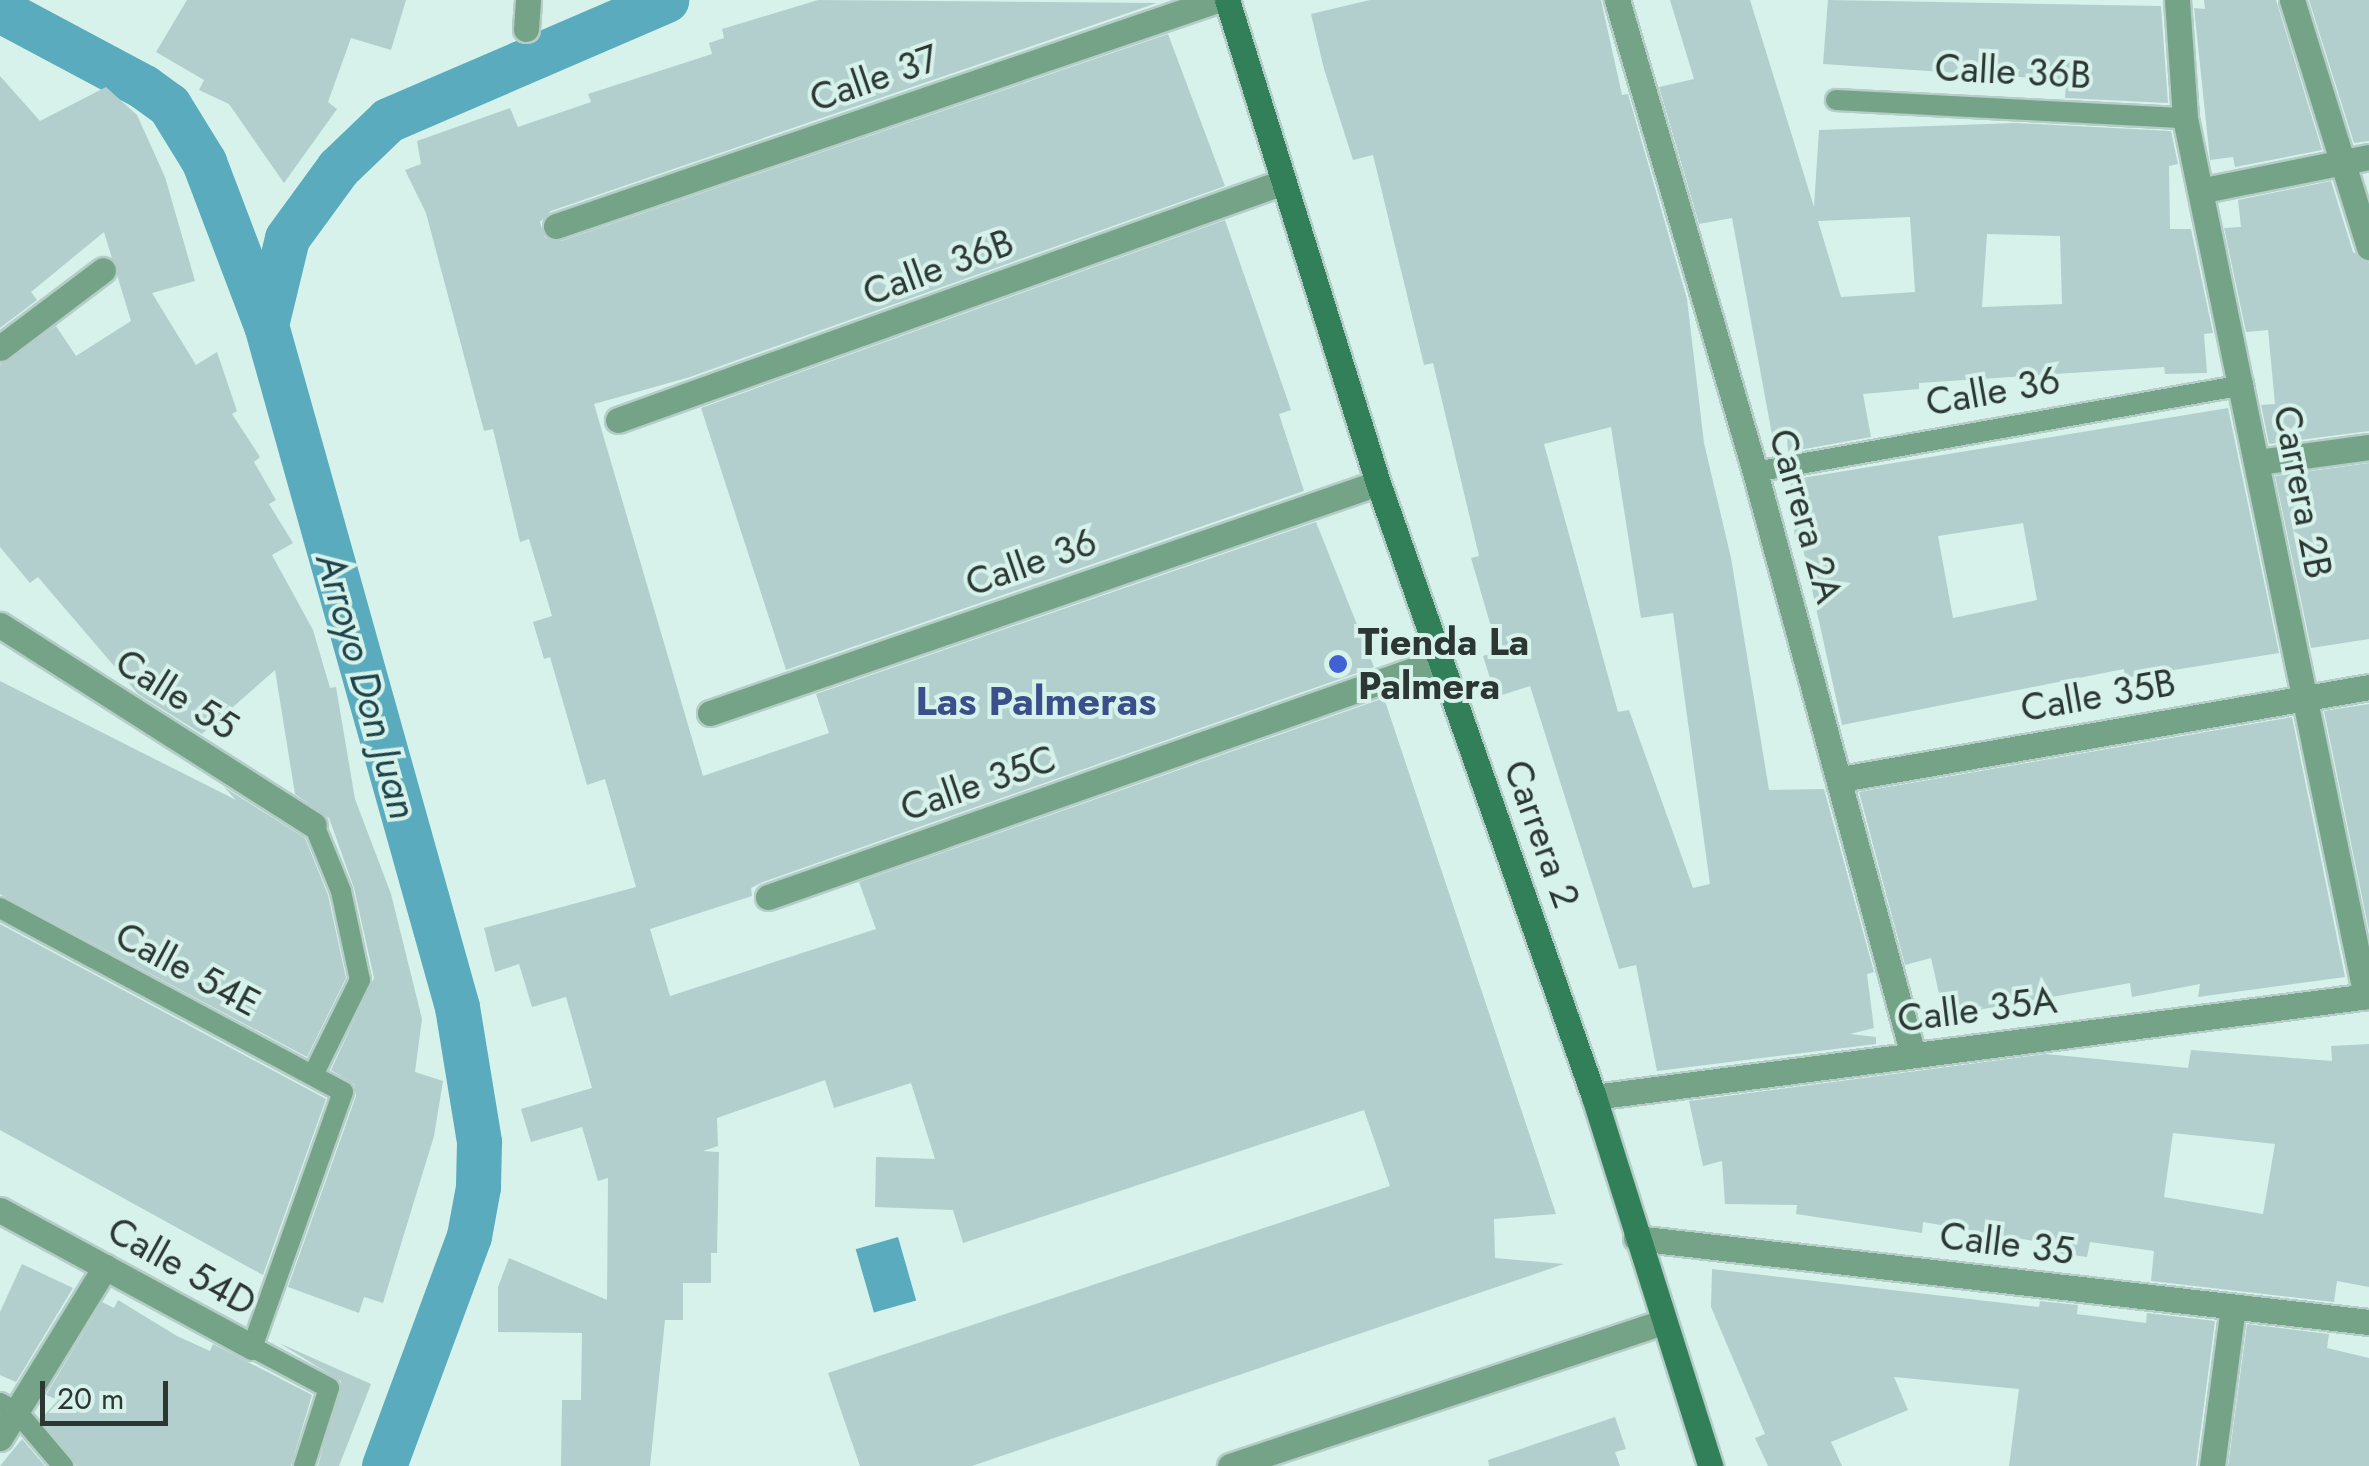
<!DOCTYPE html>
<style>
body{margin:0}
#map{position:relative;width:2369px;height:1466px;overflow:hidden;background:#d6f2ea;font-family:Jost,sans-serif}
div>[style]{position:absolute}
.water>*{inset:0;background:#59abbd;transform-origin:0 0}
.canal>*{height:45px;margin:-22.5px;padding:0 22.5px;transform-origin:22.5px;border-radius:22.5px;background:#59abbd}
.building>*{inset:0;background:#b2cfce}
.roads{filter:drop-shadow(2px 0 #b4cdc6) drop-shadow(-2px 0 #b4cdc6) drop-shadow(0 2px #b4cdc6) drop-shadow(0 -2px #b4cdc6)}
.lane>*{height:20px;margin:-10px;padding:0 10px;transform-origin:10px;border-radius:10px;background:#74a388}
.street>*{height:25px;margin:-12.5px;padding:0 12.5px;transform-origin:12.5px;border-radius:12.5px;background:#74a388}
.secondary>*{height:25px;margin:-12.5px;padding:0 12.5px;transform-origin:12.5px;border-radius:12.5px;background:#328059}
.dots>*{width:28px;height:28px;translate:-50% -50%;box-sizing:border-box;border:5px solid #d6f2ea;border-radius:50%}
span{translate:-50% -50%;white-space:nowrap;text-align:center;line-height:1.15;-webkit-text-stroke:8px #d6f2ea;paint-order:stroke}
.street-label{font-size:38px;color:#2c3734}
.poi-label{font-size:38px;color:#2c3734;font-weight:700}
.left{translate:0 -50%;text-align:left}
.water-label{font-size:40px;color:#1c434b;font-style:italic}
.neighbourhood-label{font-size:40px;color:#3b4f8a;font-weight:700}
.scale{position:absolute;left:40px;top:1381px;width:128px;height:45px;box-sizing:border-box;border:5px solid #2c3734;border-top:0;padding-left:12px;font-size:30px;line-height:35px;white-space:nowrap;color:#2c3734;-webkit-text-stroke:8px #d6f2ea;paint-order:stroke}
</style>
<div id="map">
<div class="water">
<i style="left:898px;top:1237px;width:66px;height:44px;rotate:74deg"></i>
</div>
<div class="canal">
<i style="left:0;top:10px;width:163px;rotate:28.1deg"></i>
<i style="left:144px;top:87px;width:31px;rotate:36deg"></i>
<i style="left:169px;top:105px;width:67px;rotate:58.4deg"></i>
<i style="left:204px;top:162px;width:174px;rotate:69.2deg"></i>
<i style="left:266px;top:325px;width:708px;rotate:74.35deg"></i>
<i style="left:457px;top:1007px;width:137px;rotate:80.7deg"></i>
<i style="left:479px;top:1142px;width:45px;rotate:91.3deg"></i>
<i style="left:478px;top:1187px;width:50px;rotate:100.4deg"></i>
<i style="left:469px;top:1236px;width:245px;rotate:110.3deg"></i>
<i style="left:266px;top:325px;width:89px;rotate:-76.4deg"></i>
<i style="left:287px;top:238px;width:87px;rotate:-53.9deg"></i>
<i style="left:338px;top:168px;width:69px;rotate:-43.8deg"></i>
<i style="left:388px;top:120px;width:303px;rotate:-23.3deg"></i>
</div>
<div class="building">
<i style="clip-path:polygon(187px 0,406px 0,391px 50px,351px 38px,328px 102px,337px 109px,284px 183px,229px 104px,199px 90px,204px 80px,156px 52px)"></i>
<i style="clip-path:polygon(818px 0,1157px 3px,551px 211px,540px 222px,545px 238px,561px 241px,1168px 34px,1225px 186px,690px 377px,594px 404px,703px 776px,829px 733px,816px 694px,1316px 522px,1374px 667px,763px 882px,751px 888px,752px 896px,650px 929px,670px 996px,876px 929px,859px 882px,1384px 698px,1556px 1214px,1494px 1219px,1495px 1258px,1564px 1264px,972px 1466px,860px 1466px,828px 1373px,1390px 1186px,1364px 1110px,963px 1243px,953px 1210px,875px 1207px,876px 1157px,935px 1159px,911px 1083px,834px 1108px,825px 1080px,717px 1118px,718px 1146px,703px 1151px,719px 1152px,717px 1253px,711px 1253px,711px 1283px,683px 1283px,683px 1320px,665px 1320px,650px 1466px,561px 1466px,562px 1400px,581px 1400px,582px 1333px,498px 1332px,498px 1287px,509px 1258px,607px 1300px,608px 1178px,598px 1181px,582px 1127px,531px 1142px,521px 1109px,592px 1088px,566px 997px,532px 1007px,519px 964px,495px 972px,484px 928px,636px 887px,605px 779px,587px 785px,550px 657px,544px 659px,533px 622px,552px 616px,529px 539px,520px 542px,493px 429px,484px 431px,426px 213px,405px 170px,421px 164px,417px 141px,510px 108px,518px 127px,591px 102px,588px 94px,712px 54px,709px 43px,724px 38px,722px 29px)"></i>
<i style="clip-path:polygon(evenodd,1370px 0,1601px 0,1622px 95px,1628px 94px,1687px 299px,1704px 443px,1731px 558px,1769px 790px,1824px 789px,1874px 972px,1867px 974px,1874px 1028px,1850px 1034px,1876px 1037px,1876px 1044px,1657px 1071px,1636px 965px,1619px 969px,1530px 686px,1496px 697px,1483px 656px,1498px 651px,1471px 558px,1479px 556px,1433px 363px,1424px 365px,1373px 155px,1353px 160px,1324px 69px,1311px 14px,1370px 0,1611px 427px,1641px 618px,1673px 613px,1710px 884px,1693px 888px,1629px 710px,1618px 712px,1544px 444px,1611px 427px)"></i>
<i style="clip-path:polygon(evenodd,1670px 0,1750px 0,1814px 207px,1819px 130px,2016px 123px,2171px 131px,2178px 164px,2169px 166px,2170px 229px,2191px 229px,2213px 333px,2204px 334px,2207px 373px,2165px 374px,2164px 367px,1919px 383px,1919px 389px,1863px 394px,1871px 437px,1788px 452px,1787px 438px,1773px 440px,1732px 218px,1699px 224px,1659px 87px,1694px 79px,1670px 0,1910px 217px,1915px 292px,1841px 297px,1818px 221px,1910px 217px,1670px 0,1987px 234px,2060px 236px,2062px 304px,1982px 307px,1987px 234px)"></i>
<i style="clip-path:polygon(1828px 0,2161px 6px,2168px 103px,2065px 98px,2066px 80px,1823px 64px)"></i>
<i style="clip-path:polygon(2204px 0,2276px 0,2322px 150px,2235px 167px,2233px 157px,2210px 160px,2194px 8px,2205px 9px)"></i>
<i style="clip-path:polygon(2309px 0,2369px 0,2369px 141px,2354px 143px)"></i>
<i style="clip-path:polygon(0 76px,40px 121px,106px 87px,137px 115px,165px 177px,195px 281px,152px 293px,196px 365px,217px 352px,237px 411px,232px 414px,260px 457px,254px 462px,276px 500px,269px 504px,293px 543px,272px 555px,313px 630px,330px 688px,336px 687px,355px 799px,391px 894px,422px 1019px,415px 1072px,443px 1081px,434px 1136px,383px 1303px,364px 1297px,359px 1313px,288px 1287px,356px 1096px,354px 1084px,331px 1070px,374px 978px,354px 888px,329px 818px,295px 794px,275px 670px,202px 734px,138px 694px,38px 577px,30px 583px,0 547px,0 364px,56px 326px,76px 356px,131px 321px,104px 232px,31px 292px,37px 300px,0 328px)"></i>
<i style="clip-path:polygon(2331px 181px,2353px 252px,2369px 263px,2369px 431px,2269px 444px,2261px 405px,2275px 404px,2268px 330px,2246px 332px,2224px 228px,2241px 227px,2238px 200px)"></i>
<i style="clip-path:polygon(1225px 220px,1291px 410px,1279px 414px,1304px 491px,786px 670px,701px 408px)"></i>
<i style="clip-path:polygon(evenodd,2228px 408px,2279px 653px,2125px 678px,2124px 669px,1842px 725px,1801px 540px,1795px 540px,1790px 480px,2228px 408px,2023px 523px,2037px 600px,1953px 618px,1938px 536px,2023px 523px)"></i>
<i style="clip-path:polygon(2369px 463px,2369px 639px,2311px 648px,2275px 476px)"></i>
<i style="clip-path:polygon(0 681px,236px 800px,224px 787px,305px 838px,328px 895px,346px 978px,307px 1057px,0 894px)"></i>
<i style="clip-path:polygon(2369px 704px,2369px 931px,2324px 711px)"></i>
<i style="clip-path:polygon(2292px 717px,2345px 977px,2198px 997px,2200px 984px,2132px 997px,2130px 983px,1944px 1016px,1931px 958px,1905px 965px,1859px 792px)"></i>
<i style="clip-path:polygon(0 924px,326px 1099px,263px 1275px,0 1130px)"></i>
<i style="clip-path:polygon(evenodd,2369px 1044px,2369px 1287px,2337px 1281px,2334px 1302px,2151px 1281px,2154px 1251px,2090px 1242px,2087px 1257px,2050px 1252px,2052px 1244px,1923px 1222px,1922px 1233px,1796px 1214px,1797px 1205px,1725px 1204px,1722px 1161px,1703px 1166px,1689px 1101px,2046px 1054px,2188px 1068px,2191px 1050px,2332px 1061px,2331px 1046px,2369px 1044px,2173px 1133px,2275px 1144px,2263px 1214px,2164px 1197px,2173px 1133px)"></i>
<i style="clip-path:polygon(22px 1264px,73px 1288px,16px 1382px,0 1375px,0 1312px)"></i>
<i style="clip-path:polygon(1712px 1269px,2039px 1307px,2040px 1301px,2078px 1305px,2077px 1314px,2146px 1323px,2147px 1313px,2215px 1321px,2196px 1466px,2009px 1466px,2019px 1389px,1894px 1377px,1908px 1410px,1831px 1442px,1842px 1466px,1768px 1466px,1755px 1438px,1765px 1434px,1711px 1307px)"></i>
<i style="clip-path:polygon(118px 1300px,177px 1336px,210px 1351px,213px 1344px,312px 1395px,291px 1466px,76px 1466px,41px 1419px,58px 1400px,46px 1395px,102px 1302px,114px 1308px)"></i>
<i style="clip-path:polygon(2247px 1324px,2329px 1334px,2327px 1348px,2369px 1358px,2369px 1466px,2228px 1466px)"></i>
<i style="clip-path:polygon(279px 1343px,371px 1384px,339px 1466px,318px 1466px,341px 1381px)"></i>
<i style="clip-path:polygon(1615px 1417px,1626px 1449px,1615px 1452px,1620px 1466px,1489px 1466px,1488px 1460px)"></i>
<i style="clip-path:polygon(22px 1439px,45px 1466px,0 1466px)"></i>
</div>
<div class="roads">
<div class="lane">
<i style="left:1836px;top:100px;width:349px;rotate:3deg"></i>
<i style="left:1755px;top:472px;width:496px;rotate:-10.1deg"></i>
<i style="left:0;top:908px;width:389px;rotate:28.2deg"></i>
<i style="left:343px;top:1092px;width:271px;rotate:109.6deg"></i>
<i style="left:252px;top:1347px;width:87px;rotate:28deg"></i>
<i style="left:329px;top:1388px;width:82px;rotate:107.8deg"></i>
<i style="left:313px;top:1075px;width:106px;rotate:-63.7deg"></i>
<i style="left:360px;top:980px;width:91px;rotate:-102.1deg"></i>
<i style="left:341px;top:891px;width:71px;rotate:-112.2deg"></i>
<i style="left:0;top:1403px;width:21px;rotate:29deg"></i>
<i style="left:18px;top:1413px;width:70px;rotate:49.7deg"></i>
</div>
<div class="street">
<i style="left:1617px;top:0;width:492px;rotate:73.7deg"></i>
<i style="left:1755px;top:472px;width:604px;rotate:74.84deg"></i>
<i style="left:2177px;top:0;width:118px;rotate:86.1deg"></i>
<i style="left:2185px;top:118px;width:897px;rotate:78.36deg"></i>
<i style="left:2292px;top:0;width:259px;rotate:72.7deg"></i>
<i style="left:526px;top:29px;width:29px;rotate:-86deg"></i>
<i style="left:2204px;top:190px;width:168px;rotate:-11.3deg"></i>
<i style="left:556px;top:226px;width:699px;rotate:-18.88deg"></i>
<i style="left:0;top:348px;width:129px;rotate:-37.1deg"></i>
<i style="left:618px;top:420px;width:706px;rotate:-19.69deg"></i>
<i style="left:2258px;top:462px;width:112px;rotate:-7.7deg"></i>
<i style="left:0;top:625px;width:372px;rotate:32.5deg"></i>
<i style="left:710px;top:713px;width:706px;rotate:-19deg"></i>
<i style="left:1841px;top:779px;width:536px;rotate:-9.88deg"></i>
<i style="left:768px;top:897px;width:711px;rotate:-19.38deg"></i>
<i style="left:1594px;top:1097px;width:782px;rotate:-7.43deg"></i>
<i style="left:0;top:1210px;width:287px;rotate:28.5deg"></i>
<i style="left:1636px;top:1238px;width:738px;rotate:6.54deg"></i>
<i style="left:0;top:1438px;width:201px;rotate:-58.4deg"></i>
<i style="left:1230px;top:1466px;width:456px;rotate:-18.4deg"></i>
<i style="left:2212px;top:1466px;width:160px;rotate:-82.5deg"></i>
</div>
<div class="secondary">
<i style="left:1227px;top:0;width:506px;rotate:72.64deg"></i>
<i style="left:1378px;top:483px;width:651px;rotate:70.62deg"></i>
<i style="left:1594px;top:1097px;width:387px;rotate:72.5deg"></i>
</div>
</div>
<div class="dots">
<i style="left:1338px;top:664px;background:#4060d3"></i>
</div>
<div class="street-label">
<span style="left:2013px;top:71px;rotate:3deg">Calle 36B</span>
<span style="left:874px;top:78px;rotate:-19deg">Calle 37</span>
<span style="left:938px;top:267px;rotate:-20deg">Calle 36B</span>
<span style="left:1993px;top:391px;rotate:-10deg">Calle 36</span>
<span style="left:2303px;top:492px;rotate:79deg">Carrera 2B</span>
<span style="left:1806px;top:516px;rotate:74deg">Carrera 2A</span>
<span style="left:1031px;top:562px;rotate:-19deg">Calle 36</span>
<span style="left:177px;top:694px;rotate:32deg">Calle 55</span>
<span style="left:2098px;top:695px;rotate:-10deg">Calle 35B</span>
<span style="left:978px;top:783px;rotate:-19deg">Calle 35C</span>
<span style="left:1542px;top:834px;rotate:70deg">Carrera 2</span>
<span style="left:188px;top:969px;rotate:28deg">Calle 54E</span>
<span style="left:1977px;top:1009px;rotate:-7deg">Calle 35A</span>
<span style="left:2007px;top:1243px;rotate:7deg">Calle 35</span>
<span style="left:182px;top:1266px;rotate:29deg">Calle 54D</span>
</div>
<div class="poi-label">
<span class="left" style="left:1358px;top:664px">Tienda La<br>Palmera</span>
</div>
<div class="water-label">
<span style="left:367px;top:686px;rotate:74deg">Arroyo Don Juan</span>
</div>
<div class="neighbourhood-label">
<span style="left:1036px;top:701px">Las Palmeras</span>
</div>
<div class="scale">20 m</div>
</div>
